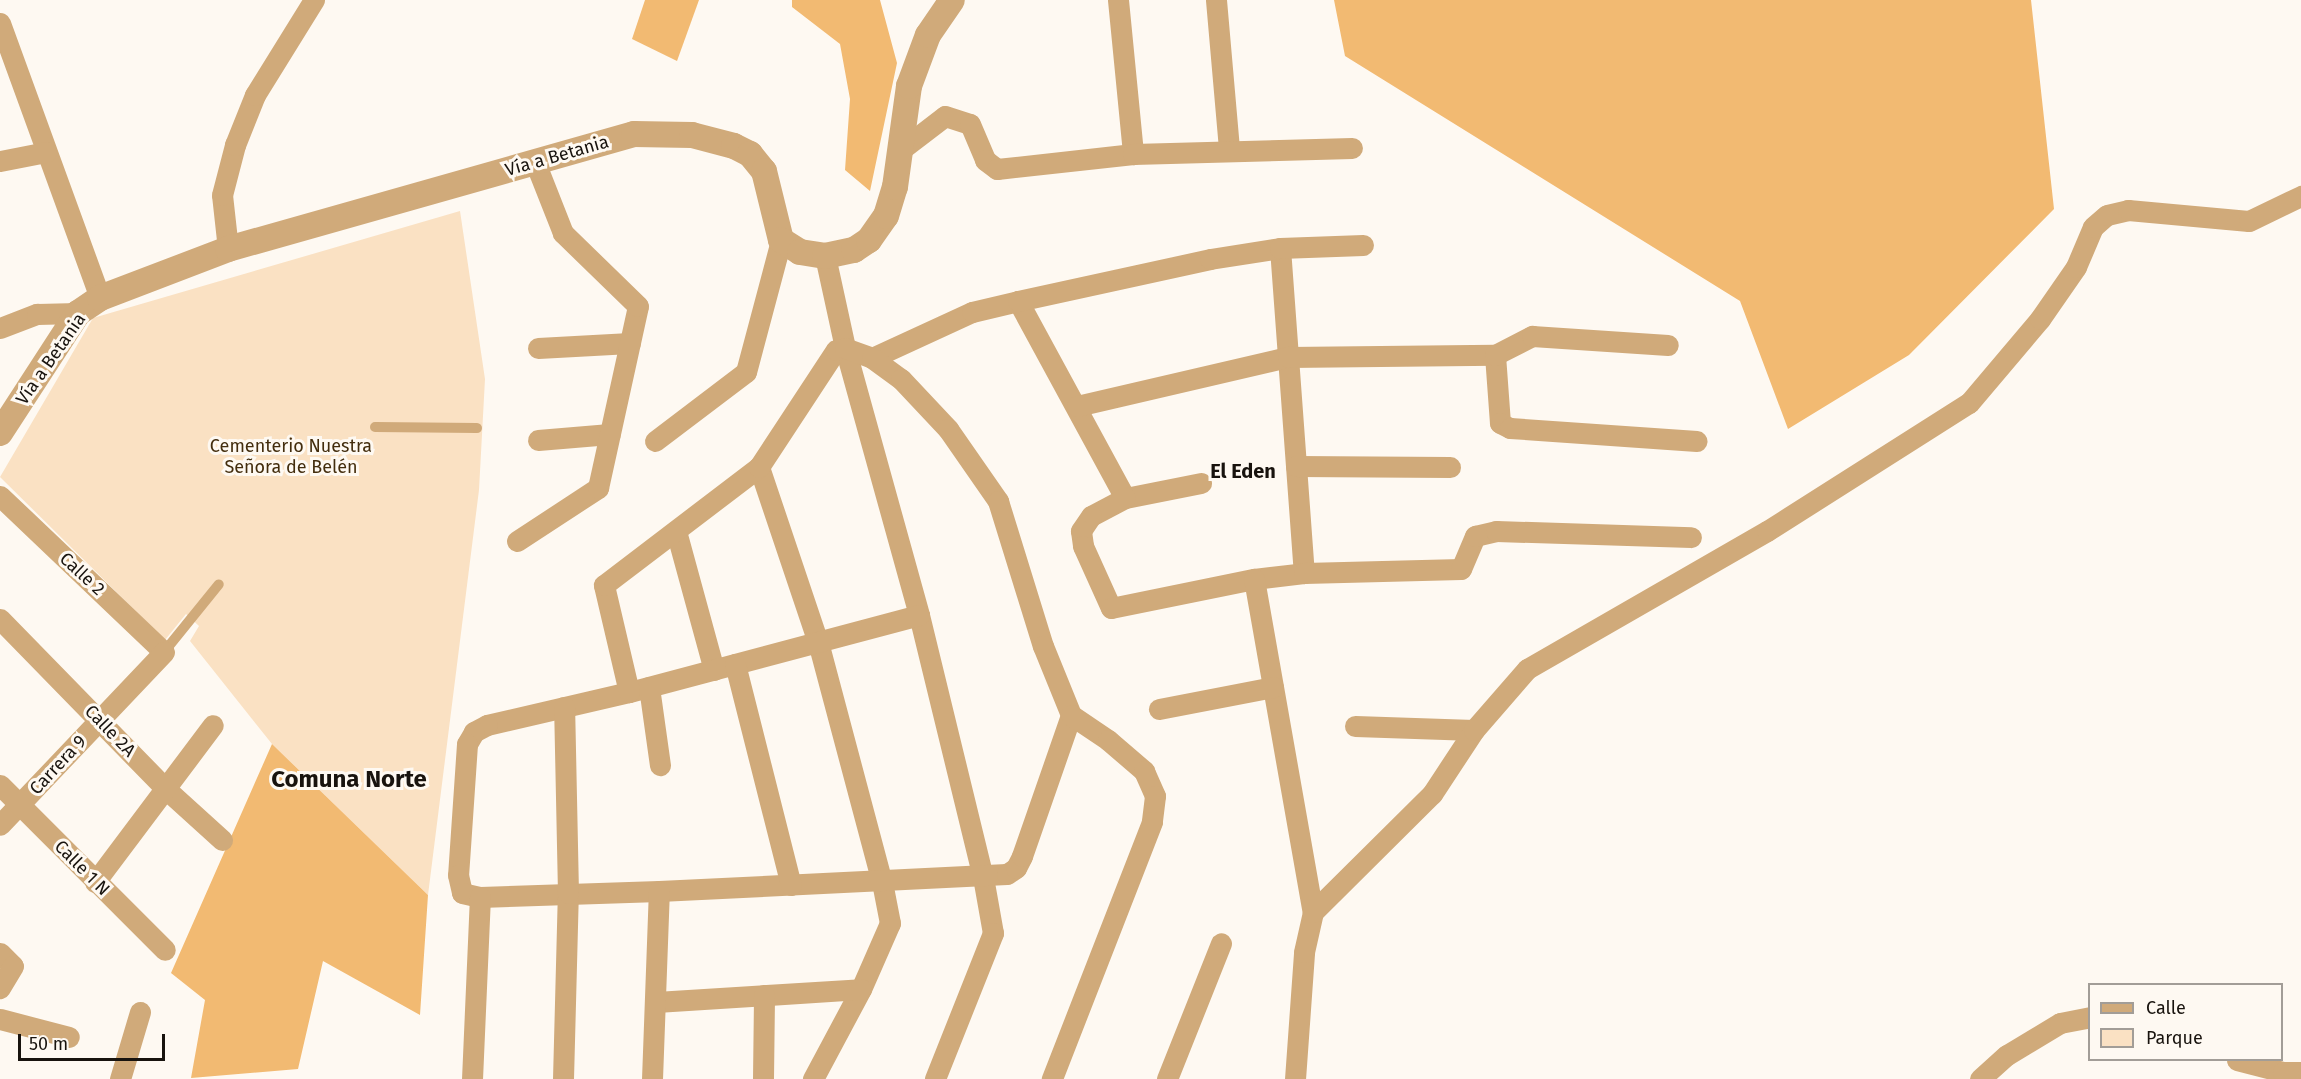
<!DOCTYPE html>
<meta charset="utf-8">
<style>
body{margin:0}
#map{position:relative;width:2301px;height:1079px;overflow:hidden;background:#fef9f2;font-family:"Fira Sans",sans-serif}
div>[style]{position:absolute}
.green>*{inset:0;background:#fae1c3}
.forest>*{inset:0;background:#f2ba72}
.service>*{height:10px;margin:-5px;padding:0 5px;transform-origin:5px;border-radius:5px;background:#d0aa7a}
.minor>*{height:21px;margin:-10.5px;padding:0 10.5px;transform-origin:10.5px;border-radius:10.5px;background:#d0aa7a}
.tertiary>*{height:26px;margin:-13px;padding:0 13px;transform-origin:13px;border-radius:13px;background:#d0aa7a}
span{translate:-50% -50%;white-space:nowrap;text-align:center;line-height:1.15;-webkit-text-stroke:6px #fef9f2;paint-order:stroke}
.street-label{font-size:18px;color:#18130e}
.park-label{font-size:18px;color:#432d0d}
.neighbourhood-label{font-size:20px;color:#18130e;font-weight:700}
.district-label{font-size:24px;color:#18130e;font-weight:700}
.legend{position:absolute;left:2088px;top:983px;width:195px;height:78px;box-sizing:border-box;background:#fef9f2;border:2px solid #a29d97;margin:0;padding:8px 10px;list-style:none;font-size:18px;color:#18130e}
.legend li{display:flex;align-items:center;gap:12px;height:30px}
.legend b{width:30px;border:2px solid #a29d97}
.scale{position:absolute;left:18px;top:1034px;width:147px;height:27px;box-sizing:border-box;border:3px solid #18130e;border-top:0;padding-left:8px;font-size:18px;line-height:21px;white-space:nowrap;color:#18130e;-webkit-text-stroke:4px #fef9f2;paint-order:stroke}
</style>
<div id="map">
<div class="green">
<i style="clip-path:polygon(460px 211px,485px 379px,479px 490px,428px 895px,272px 744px,190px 641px,199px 626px,186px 614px,165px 640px,0 477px,93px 318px)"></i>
</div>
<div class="forest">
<i style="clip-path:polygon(645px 0,699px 0,677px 61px,632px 39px)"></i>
<i style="clip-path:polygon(792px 0,880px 0,897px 63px,870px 191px,845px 170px,850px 99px,840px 44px,792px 7px)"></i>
<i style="clip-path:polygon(1334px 0,2031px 0,2054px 209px,1909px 355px,1788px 429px,1740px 301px,1345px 56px)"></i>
<i style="clip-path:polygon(272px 744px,428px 895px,420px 1015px,323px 961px,298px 1069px,191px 1078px,205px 1000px,171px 973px)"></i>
</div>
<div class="service">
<i style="left:375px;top:427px;width:102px;rotate:0.6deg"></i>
<i style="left:164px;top:652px;width:87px;rotate:-51deg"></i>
</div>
<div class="minor">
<i style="left:1118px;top:0;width:155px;rotate:84.4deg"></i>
<i style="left:1216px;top:0;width:150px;rotate:85deg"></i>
<i style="left:0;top:23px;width:293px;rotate:70deg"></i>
<i style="left:898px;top:152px;width:59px;rotate:-37.5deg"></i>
<i style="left:945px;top:116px;width:26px;rotate:18deg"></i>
<i style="left:970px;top:124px;width:39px;rotate:67deg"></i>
<i style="left:985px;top:160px;width:15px;rotate:37deg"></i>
<i style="left:997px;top:169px;width:137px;rotate:-6.3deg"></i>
<i style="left:1133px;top:154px;width:219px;rotate:-1.6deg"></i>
<i style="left:0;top:161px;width:47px;rotate:-11.1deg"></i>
<i style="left:1280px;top:248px;width:326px;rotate:85.8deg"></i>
<i style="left:228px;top:249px;width:54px;rotate:-96.3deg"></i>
<i style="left:222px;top:195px;width:52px;rotate:-75.4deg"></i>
<i style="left:235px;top:145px;width:54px;rotate:-68.2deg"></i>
<i style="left:255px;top:95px;width:112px;rotate:-58.2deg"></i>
<i style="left:825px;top:256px;width:94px;rotate:77.7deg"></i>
<i style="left:845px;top:348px;width:277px;rotate:74.5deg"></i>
<i style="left:919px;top:615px;width:270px;rotate:76.3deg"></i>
<i style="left:983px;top:877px;width:57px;rotate:79.9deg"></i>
<i style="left:993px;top:933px;width:157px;rotate:111.7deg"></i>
<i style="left:1018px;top:301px;width:224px;rotate:61.5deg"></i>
<i style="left:0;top:328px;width:40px;rotate:-21deg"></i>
<i style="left:37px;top:314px;width:41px;rotate:-1.4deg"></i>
<i style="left:538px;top:348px;width:92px;rotate:-3.1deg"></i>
<i style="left:1495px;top:355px;width:68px;rotate:85.8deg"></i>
<i style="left:1500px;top:423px;width:11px;rotate:27deg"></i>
<i style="left:1510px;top:428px;width:187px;rotate:4deg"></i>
<i style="left:872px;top:358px;width:110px;rotate:-24.7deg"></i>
<i style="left:972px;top:312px;width:47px;rotate:-13.4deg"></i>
<i style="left:1018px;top:301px;width:197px;rotate:-12.3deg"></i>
<i style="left:1210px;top:259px;width:71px;rotate:-8.9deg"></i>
<i style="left:1280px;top:248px;width:83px;rotate:-2.1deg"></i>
<i style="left:1077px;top:406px;width:217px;rotate:-13.1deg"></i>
<i style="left:1288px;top:357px;width:207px;rotate:-0.6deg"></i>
<i style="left:1495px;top:355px;width:42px;rotate:-27.2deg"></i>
<i style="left:1532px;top:336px;width:136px;rotate:3.8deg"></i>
<i style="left:538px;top:440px;width:72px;rotate:-4.8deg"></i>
<i style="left:655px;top:441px;width:114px;rotate:-37.2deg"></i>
<i style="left:746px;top:372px;width:137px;rotate:-75.1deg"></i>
<i style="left:1296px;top:466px;width:154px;rotate:0.4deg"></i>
<i style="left:759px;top:467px;width:185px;rotate:71.4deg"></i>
<i style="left:818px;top:642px;width:248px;rotate:75.1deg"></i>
<i style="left:882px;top:882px;width:42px;rotate:79deg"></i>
<i style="left:890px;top:923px;width:72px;rotate:113.7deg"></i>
<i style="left:861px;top:989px;width:102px;rotate:118.1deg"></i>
<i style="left:1201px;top:483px;width:77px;rotate:168.8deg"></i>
<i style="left:1125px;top:498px;width:38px;rotate:152deg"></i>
<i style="left:1091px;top:516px;width:18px;rotate:124deg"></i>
<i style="left:1081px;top:531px;width:15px;rotate:82deg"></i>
<i style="left:1083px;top:546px;width:68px;rotate:65.7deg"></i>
<i style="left:1111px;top:608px;width:146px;rotate:-11.5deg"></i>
<i style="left:1254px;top:579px;width:50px;rotate:-6.8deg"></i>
<i style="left:1304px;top:573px;width:157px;rotate:-1.5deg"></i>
<i style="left:1461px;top:569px;width:36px;rotate:-67deg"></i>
<i style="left:1475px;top:536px;width:22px;rotate:-13deg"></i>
<i style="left:1496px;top:531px;width:195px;rotate:1.8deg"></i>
<i style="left:0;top:496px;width:226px;rotate:43.6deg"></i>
<i style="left:164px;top:652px;width:238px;rotate:133.5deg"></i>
<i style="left:676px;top:531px;width:144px;rotate:74.7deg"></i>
<i style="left:517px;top:541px;width:97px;rotate:-33.2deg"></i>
<i style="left:598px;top:488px;width:186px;rotate:-77.6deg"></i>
<i style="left:638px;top:306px;width:105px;rotate:-135.8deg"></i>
<i style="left:563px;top:233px;width:76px;rotate:-111.5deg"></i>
<i style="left:1254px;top:579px;width:338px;rotate:80deg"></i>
<i style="left:919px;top:615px;width:300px;rotate:165.1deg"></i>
<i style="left:629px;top:692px;width:146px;rotate:166.9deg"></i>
<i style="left:487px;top:725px;width:15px;rotate:152deg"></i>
<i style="left:474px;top:732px;width:14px;rotate:120deg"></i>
<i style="left:467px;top:744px;width:131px;rotate:93.9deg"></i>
<i style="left:458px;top:875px;width:18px;rotate:77deg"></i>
<i style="left:462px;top:893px;width:18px;rotate:13deg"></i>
<i style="left:480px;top:897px;width:179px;rotate:-1.9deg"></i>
<i style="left:659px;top:891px;width:348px;rotate:-2.8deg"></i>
<i style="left:1007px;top:874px;width:11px;rotate:-34deg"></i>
<i style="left:1016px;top:868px;width:13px;rotate:-63deg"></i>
<i style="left:1022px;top:856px;width:149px;rotate:-70.8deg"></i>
<i style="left:0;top:619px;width:240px;rotate:45.7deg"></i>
<i style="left:168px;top:791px;width:73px;rotate:42.2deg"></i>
<i style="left:735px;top:664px;width:228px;rotate:75.8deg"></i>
<i style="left:649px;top:687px;width:79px;rotate:82deg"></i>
<i style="left:629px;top:692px;width:110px;rotate:-103.2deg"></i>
<i style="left:604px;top:585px;width:195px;rotate:-37.3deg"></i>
<i style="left:759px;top:467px;width:140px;rotate:-56.7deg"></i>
<i style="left:836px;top:350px;width:9px;rotate:-13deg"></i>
<i style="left:845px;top:348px;width:29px;rotate:20deg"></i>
<i style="left:872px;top:358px;width:36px;rotate:36deg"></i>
<i style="left:901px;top:379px;width:69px;rotate:46.8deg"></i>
<i style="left:948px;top:429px;width:88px;rotate:55.2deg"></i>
<i style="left:998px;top:501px;width:152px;rotate:72.8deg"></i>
<i style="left:1043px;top:646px;width:74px;rotate:67.9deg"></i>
<i style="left:1071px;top:715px;width:45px;rotate:34deg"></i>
<i style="left:1108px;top:740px;width:48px;rotate:40.7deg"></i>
<i style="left:1144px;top:771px;width:27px;rotate:66deg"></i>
<i style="left:1155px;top:796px;width:26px;rotate:97deg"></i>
<i style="left:1152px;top:822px;width:276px;rotate:111.3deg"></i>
<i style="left:1159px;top:709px;width:116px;rotate:-10.9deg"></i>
<i style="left:1355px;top:726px;width:119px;rotate:1.9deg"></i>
<i style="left:0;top:785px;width:233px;rotate:45deg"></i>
<i style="left:95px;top:882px;width:196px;rotate:-53.1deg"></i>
<i style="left:0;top:953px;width:18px;rotate:45deg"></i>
<i style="left:13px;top:966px;width:26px;rotate:121deg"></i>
<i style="left:656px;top:1002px;width:205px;rotate:-3.6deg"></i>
<i style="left:0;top:1019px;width:71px;rotate:14.6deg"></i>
<i style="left:2237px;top:1060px;width:48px;rotate:14.6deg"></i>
<i style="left:2283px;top:1072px;width:18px"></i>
<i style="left:120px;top:1079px;width:70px;rotate:-73.4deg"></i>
<i style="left:472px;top:1079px;width:182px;rotate:-87.5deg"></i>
<i style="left:563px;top:1079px;width:186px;rotate:-88.5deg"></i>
<i style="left:568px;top:893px;width:186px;rotate:-91.2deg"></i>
<i style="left:652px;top:1079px;width:188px;rotate:-87.9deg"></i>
<i style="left:763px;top:1079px;width:84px;rotate:-89.3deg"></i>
<i style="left:1167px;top:1079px;width:146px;rotate:-68.3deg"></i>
<i style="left:1295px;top:1079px;width:127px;rotate:-85.9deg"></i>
<i style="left:1304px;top:952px;width:41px;rotate:-77.3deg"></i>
<i style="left:1313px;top:912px;width:168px;rotate:-44.8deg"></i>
<i style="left:1432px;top:794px;width:77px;rotate:-56.7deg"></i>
<i style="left:1474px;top:730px;width:81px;rotate:-49deg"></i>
<i style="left:1527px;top:669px;width:277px;rotate:-29.9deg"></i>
<i style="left:1767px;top:531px;width:239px;rotate:-32.4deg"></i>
<i style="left:1969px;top:403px;width:110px;rotate:-49.8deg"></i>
<i style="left:2040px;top:319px;width:63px;rotate:-55.3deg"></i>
<i style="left:2076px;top:267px;width:43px;rotate:-67deg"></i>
<i style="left:2093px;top:227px;width:18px;rotate:-41deg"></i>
<i style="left:2107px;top:215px;width:22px;rotate:-13deg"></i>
<i style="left:2128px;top:210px;width:121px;rotate:5.2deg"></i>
<i style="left:2249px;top:221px;width:58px;rotate:-25.7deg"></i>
<i style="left:1980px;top:1079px;width:36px;rotate:-42deg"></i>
<i style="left:2007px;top:1055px;width:62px;rotate:-31.1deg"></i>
<i style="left:2060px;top:1023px;width:31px;rotate:-11deg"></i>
</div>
<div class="tertiary">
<i style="left:0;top:433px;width:143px;rotate:-57deg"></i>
<i style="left:78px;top:313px;width:27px;rotate:-34deg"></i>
<i style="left:100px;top:298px;width:137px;rotate:-20.9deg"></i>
<i style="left:228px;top:249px;width:422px;rotate:-15.8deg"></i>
<i style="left:634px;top:134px;width:58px;rotate:1deg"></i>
<i style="left:692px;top:135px;width:43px;rotate:14.7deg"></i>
<i style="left:734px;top:146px;width:18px;rotate:27deg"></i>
<i style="left:750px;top:154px;width:22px;rotate:51deg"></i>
<i style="left:764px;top:171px;width:71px;rotate:76.2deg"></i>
<i style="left:781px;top:240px;width:22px;rotate:32deg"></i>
<i style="left:800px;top:252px;width:25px;rotate:9deg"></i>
<i style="left:825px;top:256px;width:30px;rotate:-12deg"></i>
<i style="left:854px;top:250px;width:18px;rotate:-34deg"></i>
<i style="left:869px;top:240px;width:29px;rotate:-55deg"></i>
<i style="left:886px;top:216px;width:30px;rotate:-73deg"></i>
<i style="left:895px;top:187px;width:102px;rotate:-82.1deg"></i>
<i style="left:909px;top:86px;width:54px;rotate:-69.6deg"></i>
<i style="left:928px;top:35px;width:42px;rotate:-55.6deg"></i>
</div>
<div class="street-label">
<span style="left:557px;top:156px;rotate:-16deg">Vía a Betania</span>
<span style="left:51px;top:359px;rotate:-55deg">Vía a Betania</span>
<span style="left:82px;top:574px;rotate:43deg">Calle 2</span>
<span style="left:110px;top:731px;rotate:46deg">Calle 2A</span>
<span style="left:58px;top:765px;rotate:-47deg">Carrera 9</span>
<span style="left:82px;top:868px;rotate:45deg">Calle 1 N</span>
</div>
<div class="park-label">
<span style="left:291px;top:457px">Cementerio Nuestra<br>Señora de Belén</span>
</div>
<div class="neighbourhood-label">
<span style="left:1243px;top:471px">El Eden</span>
</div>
<div class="district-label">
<span style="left:349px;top:780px">Comuna Norte</span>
</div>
<ul class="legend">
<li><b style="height:8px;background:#d0aa7a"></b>Calle</li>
<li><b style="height:16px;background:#fae1c3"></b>Parque</li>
</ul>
<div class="scale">50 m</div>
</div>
